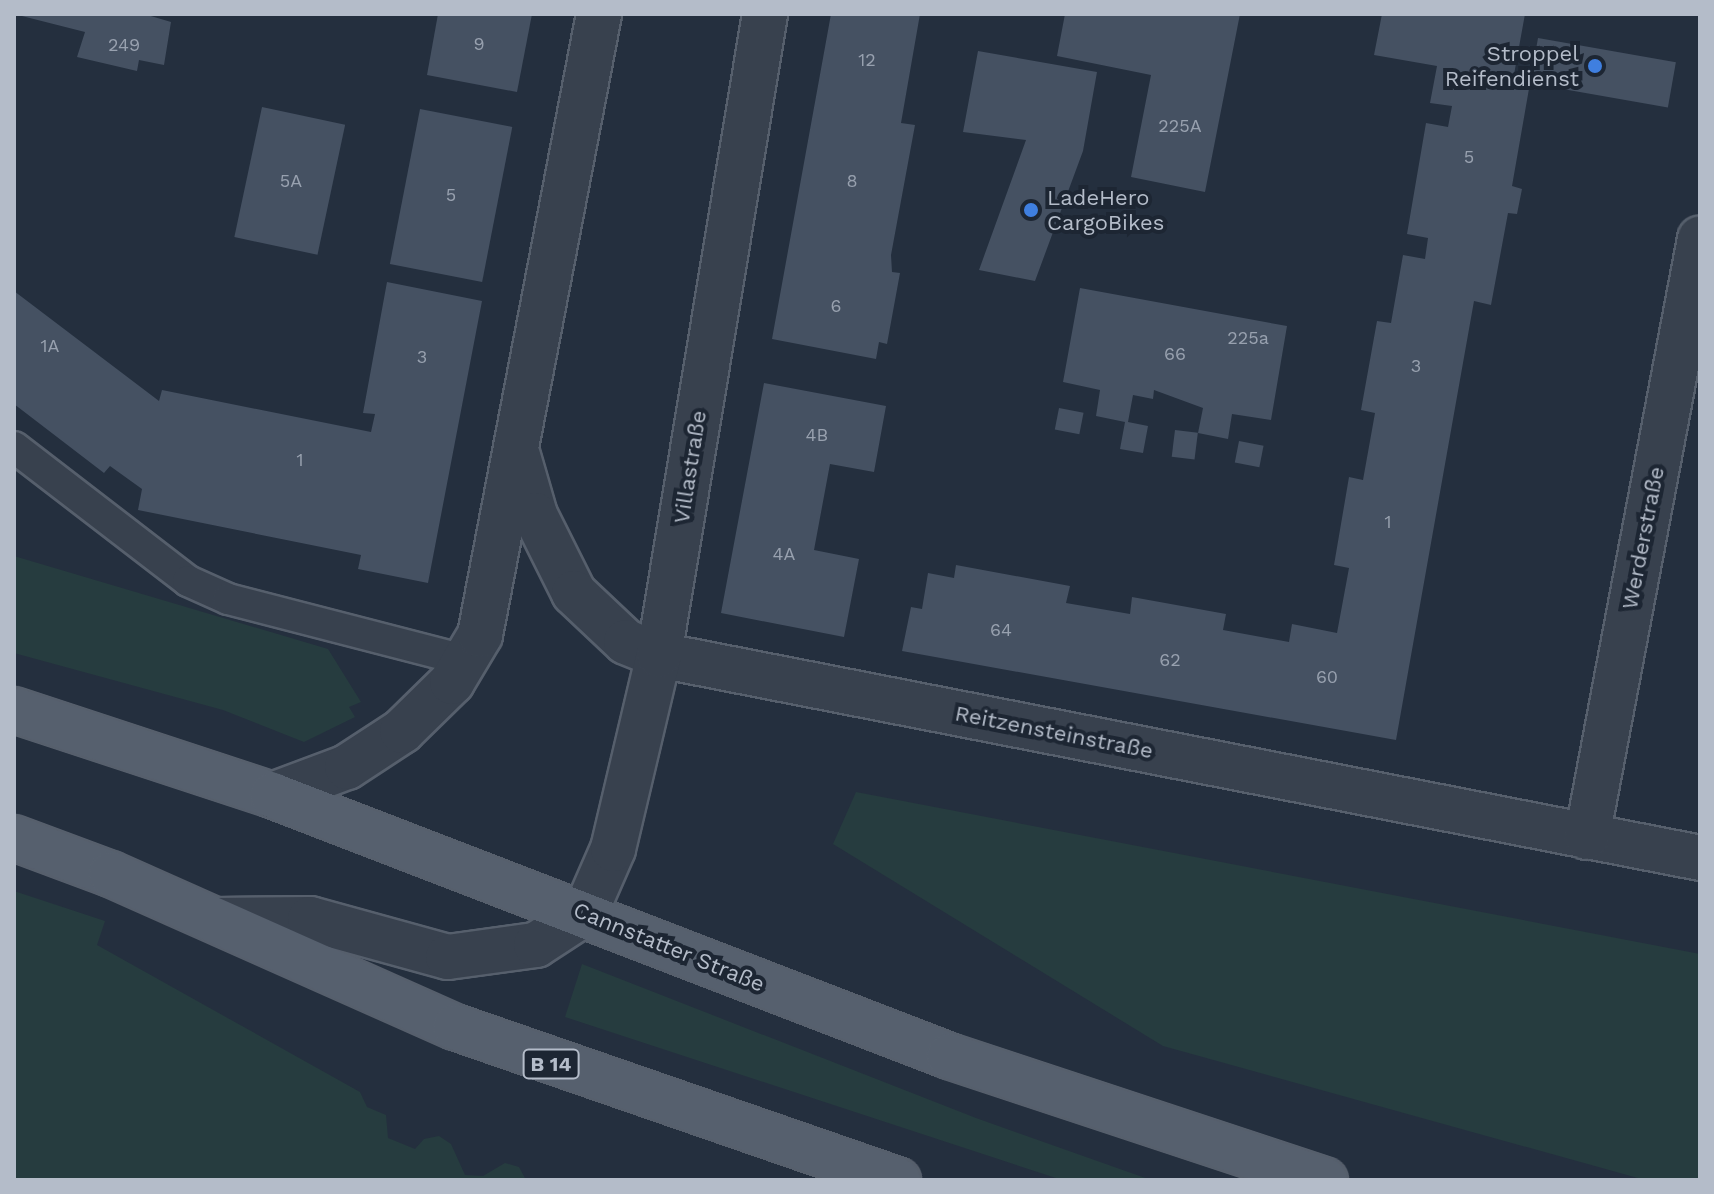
<!DOCTYPE html>
<meta charset="utf-8">
<style>
body{margin:0}
#map{position:relative;width:1714px;height:1194px;overflow:hidden;background:#242f3e;font-family:"Work Sans",sans-serif}
div>[style]{position:absolute}
.green>*{inset:0;background:#263c3f}
.building>*{inset:0;background:#455162;transform-origin:0 0}
.roads{filter:drop-shadow(2px 0 #565f6c) drop-shadow(-2px 0 #565f6c) drop-shadow(0 2px #565f6c) drop-shadow(0 -2px #565f6c)}
.service>*{height:30px;margin:-15px;padding:0 15px;transform-origin:15px;border-radius:15px;background:#38414e}
.minor>*{height:44px;margin:-22px;padding:0 22px;transform-origin:22px;border-radius:22px;background:#38414e}
.tertiary>*{height:44px;margin:-22px;padding:0 22px;transform-origin:22px;border-radius:22px;background:#38414e}
.primary>*{height:44px;margin:-22px;padding:0 22px;transform-origin:22px;border-radius:22px;background:#56606e}
.dots>*{width:22px;height:22px;translate:-50% -50%;box-sizing:border-box;border:4px solid #1d2633;border-radius:50%}
span{translate:-50% -50%;white-space:nowrap;text-align:center;line-height:1.15;-webkit-text-stroke:8px #1d2633;paint-order:stroke}
.number-label{font-size:18px;color:#98a1af}
.number-label span{-webkit-text-stroke-width:0}
.shield-label span{padding:2px 6px;background:#1d2633;border:2px solid;border-radius:6px;-webkit-text-stroke-width:0}
.shield-label{font-size:20px;color:#b4bcc9;font-weight:700}
.poi-label{font-size:22px;color:#b4bcc9}
.right{translate:-100% -50%;text-align:right}
.left{translate:0 -50%;text-align:left}
.street-label{font-size:22px;color:#b4bcc9}
.frame{position:absolute;inset:0;border:16px solid #b4bcc9;pointer-events:none}
</style>
<div id="map">
<div class="green">
<i style="clip-path:polygon(14px 556px,328px 649px,361px 702px,349px 707px,355px 717px,304px 742px,223px 710px,14px 653px)"></i>
<i style="clip-path:polygon(856px 792px,1700px 954px,1700px 1180px,1645px 1180px,1163px 1046px,833px 844px)"></i>
<i style="clip-path:polygon(14px 891px,105px 921px,97px 945px,360px 1092px,367px 1107px,386px 1115px,388px 1138px,415px 1149px,424px 1139px,439px 1136px,451px 1144px,465px 1175px,483px 1176px,505px 1163px,519px 1167px,526px 1180px,14px 1180px)"></i>
<i style="clip-path:polygon(582px 964px,976px 1118px,1151px 1180px,1062px 1180px,565px 1017px)"></i>
</div>
<div class="building">
<i style="clip-path:polygon(14px 14px,144px 14px,171px 22px,164px 65px,139px 60px,137px 71px,77px 57px,85px 32px)"></i>
<i style="clip-path:polygon(438px 14px,532px 14px,517px 92px,427px 75px)"></i>
<i style="clip-path:polygon(831px 14px,920px 14px,901px 123px,915px 125px,891px 255px,892px 272px,900px 273px,887px 344px,879px 342px,876px 359px,772px 339px)"></i>
<i style="clip-path:polygon(1065px 14px,1240px 14px,1205px 192px,1131px 177px,1151px 75px,1057px 56px)"></i>
<i style="clip-path:polygon(1382px 14px,1525px 14px,1513px 80px,1530px 83px,1512px 186px,1522px 189px,1517px 214px,1508px 213px,1491px 305px,1474px 301px,1396px 740px,902px 651px,911px 607px,922px 609px,928px 573px,954px 578px,956px 565px,1070px 586px,1066px 603px,1130px 614px,1132px 597px,1226px 614px,1223px 630px,1289px 642px,1292px 624px,1337px 633px,1349px 568px,1334px 565px,1349px 477px,1363px 480px,1375px 413px,1361px 410px,1377px 321px,1391px 323px,1403px 255px,1425px 259px,1428px 238px,1407px 234px,1426px 123px,1448px 127px,1452px 106px,1430px 103px,1437px 66px,1374px 55px)"></i>
<i style="left:1538px;top:38px;width:140px;height:46px;rotate:10deg"></i>
<i style="clip-path:polygon(978px 51px,1097px 72px,1083px 151px,1035px 281px,979px 270px,1026px 140px,963px 132px)"></i>
<i style="left:262px;top:107px;width:85px;height:133px;rotate:12deg"></i>
<i style="left:420px;top:109px;width:94px;height:158px;rotate:11deg"></i>
<i style="clip-path:polygon(387px 282px,482px 301px,428px 583px,358px 569px,361px 555px,138px 510px,142px 489px,110px 466px,104px 473px,14px 404px,14px 291px,159px 401px,162px 390px,371px 432px,375px 414px,363px 413px)"></i>
<i style="clip-path:polygon(1080px 288px,1287px 326px,1271px 420px,1232px 414px,1228px 439px,1198px 433px,1203px 408px,1154px 390px,1153px 399px,1133px 395px,1128px 422px,1148px 426px,1143px 453px,1120px 449px,1125px 422px,1096px 416px,1100px 390px,1063px 382px)"></i>
<i style="clip-path:polygon(764px 383px,886px 406px,874px 472px,830px 464px,814px 550px,859px 559px,844px 637px,721px 613px)"></i>
<i style="left:1059px;top:408px;width:25px;height:22px;rotate:11deg"></i>
<i style="left:1175px;top:430px;width:23px;height:27px;rotate:7deg"></i>
<i style="left:1239px;top:441px;width:25px;height:22px;rotate:11deg"></i>
</div>
<div class="roads">
<div class="service">
<i style="left:14px;top:447px;width:220px;rotate:37.6deg"></i>
<i style="left:188px;top:581px;width:44px;rotate:24.2deg"></i>
<i style="left:228px;top:599px;width:247px;rotate:14.5deg"></i>
</div>
<div class="minor">
<i style="left:518px;top:456px;width:61px;rotate:73.9deg"></i>
<i style="left:535px;top:515px;width:87px;rotate:63.4deg"></i>
<i style="left:574px;top:593px;width:71px;rotate:43.3deg"></i>
<i style="left:626px;top:642px;width:35px;rotate:22deg"></i>
<i style="left:659px;top:655px;width:1061px;rotate:11.03deg"></i>
<i style="left:1587px;top:837px;width:609px;rotate:-79.3deg"></i>
</div>
<div class="tertiary">
<i style="left:272px;top:795px;width:80px;rotate:-20.5deg"></i>
<i style="left:347px;top:767px;width:66px;rotate:-33.2deg"></i>
<i style="left:402px;top:731px;width:70px;rotate:-44.4deg"></i>
<i style="left:452px;top:682px;width:55px;rotate:-59.2deg"></i>
<i style="left:480px;top:635px;width:632px;rotate:-79.15deg"></i>
<i style="left:216px;top:920px;width:94px;rotate:-0.6deg"></i>
<i style="left:310px;top:919px;width:143px;rotate:15.4deg"></i>
<i style="left:448px;top:957px;width:89px;rotate:-7.8deg"></i>
<i style="left:536px;top:945px;width:59px;rotate:-33.1deg"></i>
<i style="left:585px;top:913px;width:70px;rotate:-66.4deg"></i>
<i style="left:613px;top:849px;width:199px;rotate:-76.7deg"></i>
<i style="left:659px;top:655px;width:650px;rotate:-80.61deg"></i>
</div>
<div class="primary">
<i style="left:14px;top:710px;width:272px;rotate:18.2deg"></i>
<i style="left:272px;top:795px;width:726px;rotate:21.08deg"></i>
<i style="left:949px;top:1056px;width:396px;rotate:18.3deg"></i>
<i style="left:14px;top:838px;width:103px;rotate:20.4deg"></i>
<i style="left:111px;top:874px;width:376px;rotate:24deg"></i>
<i style="left:455px;top:1027px;width:469px;rotate:19.1deg"></i>
</div>
</div>
<div class="dots">
<i style="left:1595px;top:66px;background:#3f7fe0"></i>
<i style="left:1031px;top:210px;background:#3f7fe0"></i>
</div>
<div class="number-label">
<span style="left:479px;top:44px">9</span>
<span style="left:124px;top:45px">249</span>
<span style="left:867px;top:60px">12</span>
<span style="left:1180px;top:126px">225A</span>
<span style="left:1469px;top:157px">5</span>
<span style="left:291px;top:181px">5A</span>
<span style="left:852px;top:181px">8</span>
<span style="left:451px;top:195px">5</span>
<span style="left:836px;top:306px">6</span>
<span style="left:1248px;top:338px">225a</span>
<span style="left:50px;top:346px">1A</span>
<span style="left:1175px;top:354px">66</span>
<span style="left:422px;top:357px">3</span>
<span style="left:1416px;top:366px">3</span>
<span style="left:817px;top:435px">4B</span>
<span style="left:300px;top:460px">1</span>
<span style="left:1388px;top:522px">1</span>
<span style="left:784px;top:554px">4A</span>
<span style="left:1001px;top:630px">64</span>
<span style="left:1170px;top:660px">62</span>
<span style="left:1327px;top:677px">60</span>
</div>
<div class="shield-label">
<span style="left:551px;top:1064px">B 14</span>
</div>
<div class="poi-label">
<span class="right" style="left:1579px;top:66px">Stroppel<br>Reifendienst</span>
<span class="left" style="left:1047px;top:210px">LadeHero<br>CargoBikes</span>
</div>
<div class="street-label">
<span style="left:690px;top:467px;rotate:-81deg">Villastraße</span>
<span style="left:1643px;top:538px;rotate:-79deg">Werderstraße</span>
<span style="left:1054px;top:732px;rotate:11deg">Reitzensteinstraße</span>
<span style="left:669px;top:947px;rotate:22deg">Cannstatter Straße</span>
</div>
<div class="frame"></div>
</div>
